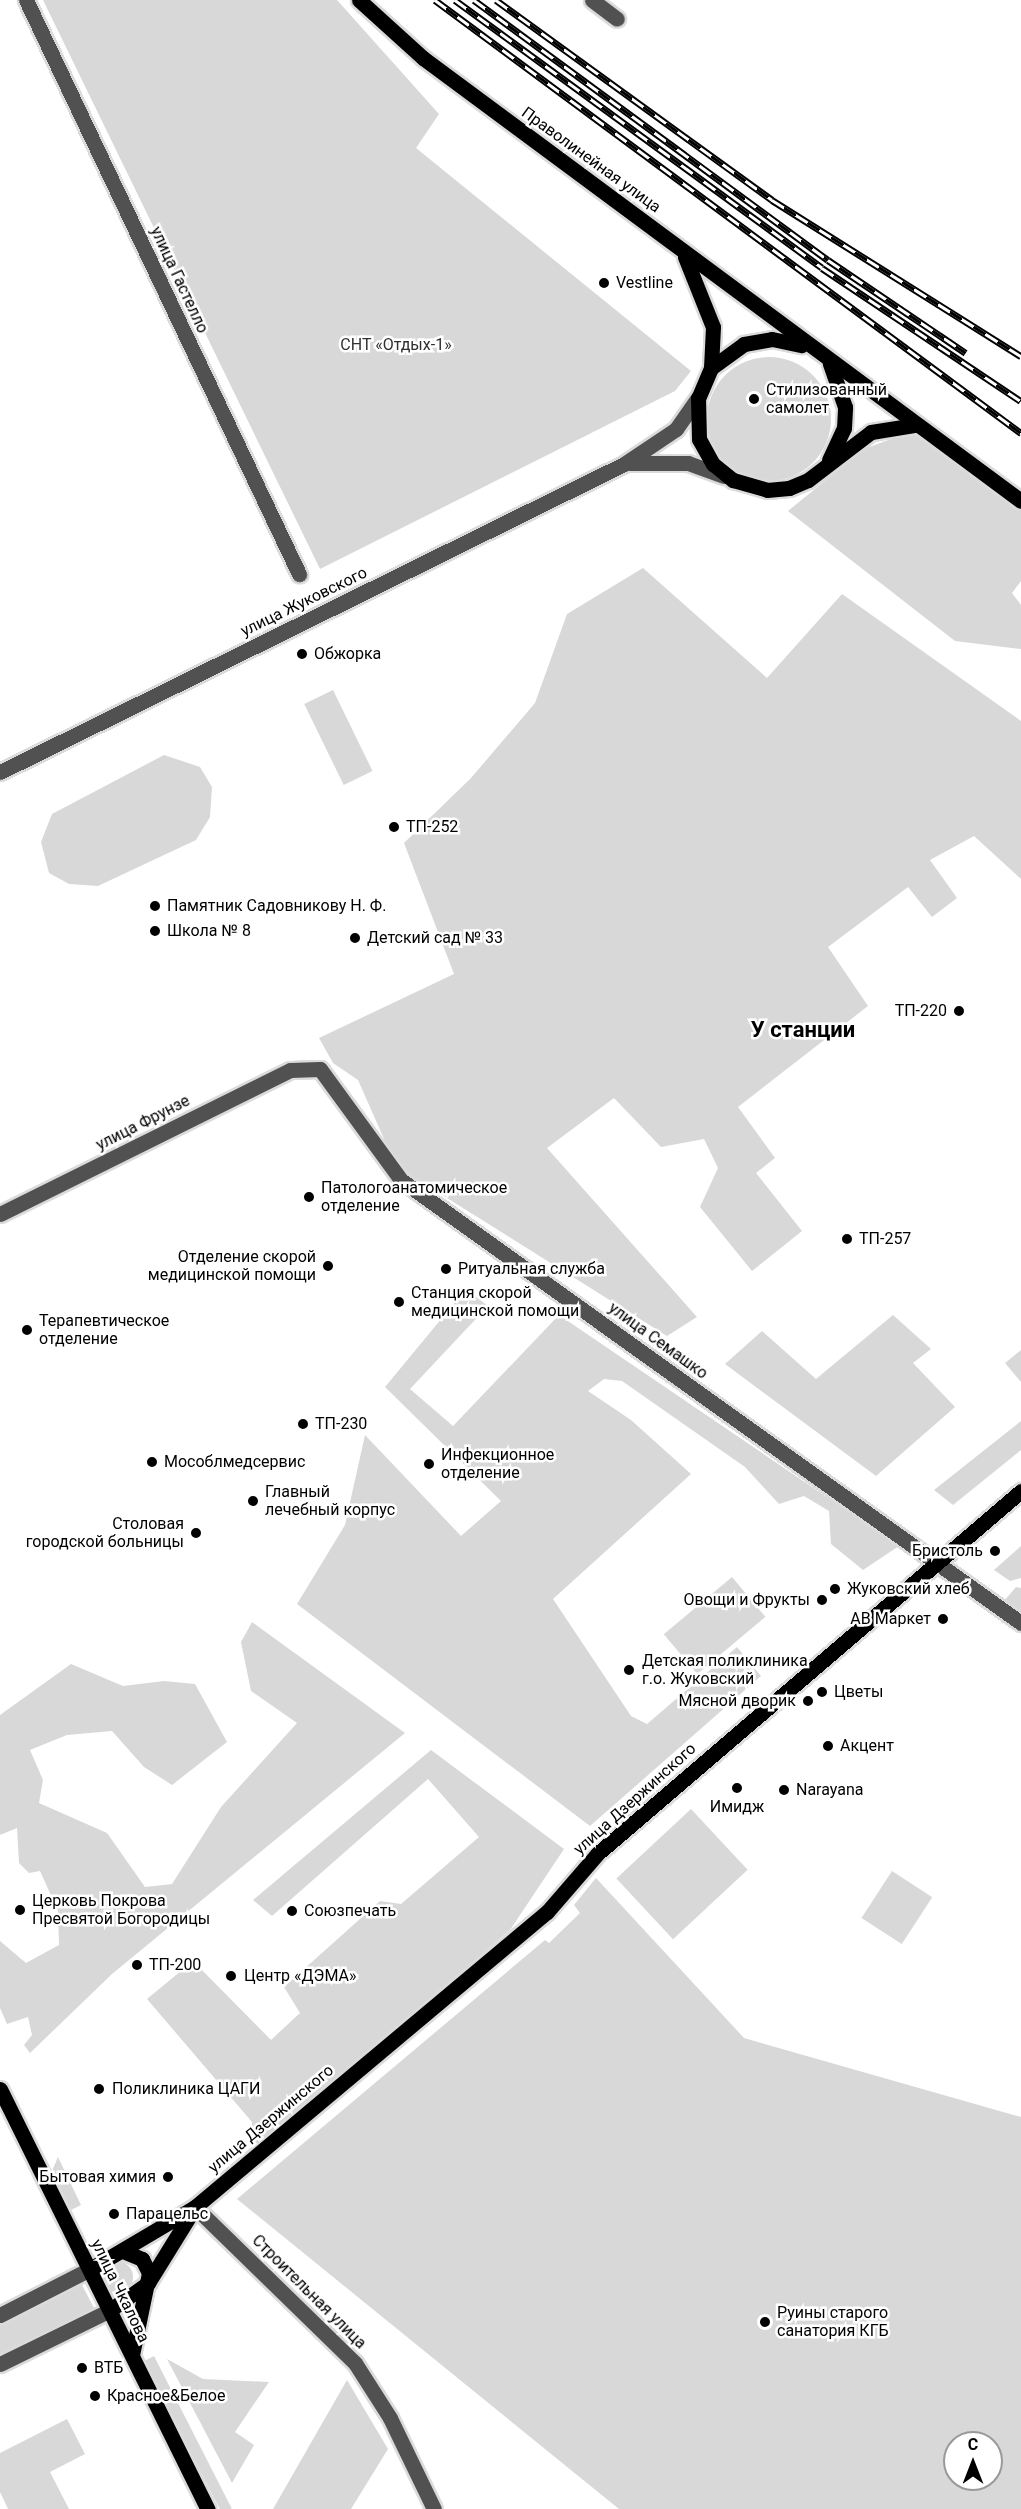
<!DOCTYPE html>
<meta charset="utf-8">
<style>
body{margin:0}
#map{position:relative;width:1021px;height:2509px;overflow:hidden;background:#fff;font-family:Roboto,sans-serif}
div>[style]{position:absolute}
.green>*{inset:0;background:#d8d8d8;transform-origin:0 0}
.round{border-radius:50%}
.roads{filter:drop-shadow(2px 0 #dbdbdb) drop-shadow(-2px 0 #dbdbdb) drop-shadow(0 2px #dbdbdb) drop-shadow(0 -2px #dbdbdb)}
.minor>*{height:15px;margin:-7.5px;padding:0 7.5px;transform-origin:7.5px;border-radius:7.5px;background:#515151}
.major>*{height:15px;margin:-7.5px;padding:0 7.5px;transform-origin:7.5px;border-radius:7.5px;background:#000}
.rail>*{height:7px;margin-top:-3.5px;transform-origin:0;background:repeating-linear-gradient(90deg,#fff 0 14px,#000 0 28px);box-sizing:border-box;border-block:2px solid #000}
.dots>*{width:16px;height:16px;translate:-50% -50%;box-sizing:border-box;border:3px solid #fff;border-radius:50%}
span{translate:-50% -50%;white-space:nowrap;text-align:center;line-height:1.15;-webkit-text-stroke:5px #fff;paint-order:stroke}
.street-label{font-size:16px;color:#000}
.poi-label{font-size:16px;color:#000}
.left{translate:0 -50%;text-align:left}
.right{translate:-100% -50%;text-align:right}
.park-label{font-size:16px;color:#2f2f2f}
.district-label{font-size:22px;color:#000;font-weight:700}
.north{position:absolute;left:943px;top:2431px;width:60px;height:60px;box-sizing:border-box;background:#fff;border:2px solid #999;border-radius:50%;rotate:0deg;font-size:16px;font-weight:700;line-height:24px;text-align:center;color:#000}
.north::after{content:'';display:block;margin:auto;width:21px;height:27px;background:#000;clip-path:polygon(50% 0,100% 100%,50% 72%,0 100%)}
</style>
<div id="map">
<div class="green">
<i style="clip-path:polygon(43px 0,337px 0,439px 114px,416px 148px,691px 371px,675px 391px,320px 569px)"></i>
<i class="round" style="left:707px;top:357px;width:124px;height:124px"></i>
<i style="clip-path:polygon(915px 430px,1021px 505px,1021px 581px,1012px 593px,1021px 605px,1021px 649px,955px 641px,788px 511px,864px 449px)"></i>
<i style="clip-path:polygon(643px 568px,767px 678px,842px 594px,1021px 721px,1021px 879px,974px 836px,930px 860px,957px 898px,932px 917px,908px 887px,828px 947px,868px 1006px,738px 1107px,775px 1158px,756px 1173px,802px 1231px,752px 1271px,700px 1207px,718px 1168px,704px 1139px,661px 1147px,614px 1098px,547px 1148px,697px 1317px,667px 1336px,396px 1166px,358px 1080px,333px 1063px,319px 1038px,454px 974px,404px 843px,471px 778px,535px 703px,567px 614px)"></i>
<i style="left:333px;top:690px;width:90px;height:32px;rotate:64deg"></i>
<i style="clip-path:polygon(164px 755px,200px 767px,212px 787px,210px 817px,196px 840px,98px 886px,69px 884px,49px 873px,41px 842px,52px 814px)"></i>
<i style="clip-path:polygon(466px 1289px,488px 1306px,410px 1389px,453px 1426px,559px 1315px,899px 1546px,863px 1570px,831px 1544px,829px 1511px,804px 1496px,779px 1504px,745px 1467px,622px 1381px,604px 1379px,588px 1391px,631px 1420px,691px 1474px,553px 1599px,631px 1716px,647px 1724px,737px 1647px,761px 1676px,590px 1826px,297px 1604px,345px 1525px,365px 1435px,461px 1536px,501px 1501px,385px 1387px)"></i>
<i style="clip-path:polygon(893px 1315px,931px 1349px,913px 1363px,955px 1407px,876px 1476px,725px 1364px,762px 1331px,816px 1379px)"></i>
<i style="clip-path:polygon(1021px 1350px,1021px 1382px,1005px 1363px)"></i>
<i style="clip-path:polygon(1021px 1421px,1021px 1450px,953px 1505px,934px 1490px)"></i>
<i style="clip-path:polygon(1021px 1546px,1021px 1578px,1010px 1581px,994px 1570px)"></i>
<i style="left:732px;top:1577px;width:52px;height:89px;rotate:50deg"></i>
<i style="clip-path:polygon(1016px 1587px,1021px 1588px,1021px 1615px,1004px 1601px)"></i>
<i style="clip-path:polygon(252px 1622px,405px 1733px,112px 1974px,30px 2053px,24px 2045px,32px 2035px,28px 2017px,7px 2024px,0 2008px,0 1941px,26px 1963px,59px 1945px,58px 1911px,40px 1871px,29px 1873px,19px 1863px,17px 1828px,0 1835px,0 1715px,71px 1664px,123px 1686px,164px 1681px,195px 1684px,227px 1742px,172px 1785px,144px 1767px,112px 1731px,67px 1735px,30px 1750px,43px 1780px,39px 1803px,107px 1833px,145px 1887px,172px 1884px,221px 1807px,297px 1723px,251px 1691px,241px 1642px)"></i>
<i style="clip-path:polygon(431px 1750px,564px 1849px,510px 1930px,252px 2151px,252px 2122px,147px 1999px,193px 1961px,271px 2040px,300px 2013px,284px 1987px,380px 1901px,401px 1904px,479px 1837px,428px 1779px,272px 1916px,253px 1900px)"></i>
<i style="left:691px;top:1809px;width:83px;height:102px;rotate:47deg"></i>
<i style="left:892px;top:1871px;width:48px;height:56px;rotate:33deg"></i>
<i style="clip-path:polygon(evenodd,596px 1878px,744px 2038px,1021px 2117px,1021px 2509px,619px 2509px,237px 2199px,545px 1940px,549px 1943px,580px 1913px,574px 1905px,596px 1878px,955px 2443px,991px 2443px,991px 2479px,955px 2479px,955px 2443px)"></i>
<i style="clip-path:polygon(58px 2157px,81px 2205px,71px 2210px,52px 2171px)"></i>
<i class="round" style="left:101px;top:2261px;width:32px;height:32px"></i>
<i style="clip-path:polygon(80px 2281px,94px 2308px,0 2355px,0 2321px)"></i>
<i style="left:154px;top:2356px;width:171px;height:11px;rotate:63deg"></i>
<i style="clip-path:polygon(167px 2359px,203px 2379px,269px 2382px,235px 2432px,254px 2445px,232px 2483px)"></i>
<i style="clip-path:polygon(347px 2380px,388px 2449px,351px 2509px,273px 2509px)"></i>
<i style="clip-path:polygon(67px 2419px,85px 2454px,50px 2472px,69px 2509px,8px 2509px,0 2492px,0 2453px)"></i>
</div>
<div class="roads">
<div class="minor">
<i style="left:26px;top:0;width:636px;rotate:64.56deg"></i>
<i style="left:592px;top:0;width:31px;rotate:37deg"></i>
<i style="left:630px;top:463px;width:58px"></i>
<i style="left:688px;top:463px;width:38px;rotate:20deg"></i>
<i style="left:0;top:772px;width:696px;rotate:-26.27deg"></i>
<i style="left:624px;top:464px;width:63px;rotate:-33.9deg"></i>
<i style="left:676px;top:429px;width:38px;rotate:-55deg"></i>
<i style="left:0;top:1214px;width:324px;rotate:-26.4deg"></i>
<i style="left:290px;top:1070px;width:30px;rotate:-2deg"></i>
<i style="left:320px;top:1069px;width:137px;rotate:53.9deg"></i>
<i style="left:401px;top:1180px;width:762px;rotate:35.55deg"></i>
<i style="left:195px;top:2207px;width:223px;rotate:44.3deg"></i>
<i style="left:355px;top:2363px;width:65px;rotate:57.5deg"></i>
<i style="left:390px;top:2418px;width:101px;rotate:64.2deg"></i>
<i style="left:0;top:2315px;width:101px;rotate:-27.1deg"></i>
<i style="left:0;top:2364px;width:123px;rotate:-26.1deg"></i>
</div>
<div class="major">
<i style="left:359px;top:0;width:86px;rotate:42.2deg"></i>
<i style="left:423px;top:58px;width:744px;rotate:36.53deg"></i>
<i style="left:685px;top:257px;width:75px;rotate:68.2deg"></i>
<i style="left:713px;top:327px;width:41px;rotate:92.8deg"></i>
<i style="left:711px;top:368px;width:33px;rotate:113deg"></i>
<i style="left:698px;top:398px;width:41px;rotate:88.6deg"></i>
<i style="left:699px;top:439px;width:29px;rotate:61deg"></i>
<i style="left:713px;top:464px;width:26px;rotate:39deg"></i>
<i style="left:733px;top:480px;width:35px;rotate:16deg"></i>
<i style="left:767px;top:490px;width:22px;rotate:-5deg"></i>
<i style="left:789px;top:488px;width:21px;rotate:-23deg"></i>
<i style="left:808px;top:480px;width:79px;rotate:-37.3deg"></i>
<i style="left:871px;top:432px;width:45px;rotate:-9deg"></i>
<i style="left:711px;top:368px;width:41px;rotate:-36deg"></i>
<i style="left:744px;top:344px;width:28px;rotate:-10deg"></i>
<i style="left:772px;top:339px;width:30px;rotate:12deg"></i>
<i style="left:829px;top:460px;width:35px;rotate:-65deg"></i>
<i style="left:844px;top:428px;width:21px;rotate:-87deg"></i>
<i style="left:845px;top:407px;width:46px;rotate:-109.2deg"></i>
<i style="left:0;top:2089px;width:469px;rotate:63.7deg"></i>
<i style="left:123px;top:2251px;width:21px;rotate:23deg"></i>
<i style="left:142px;top:2259px;width:16px;rotate:63deg"></i>
<i style="left:149px;top:2273px;width:84px;rotate:101.7deg"></i>
<i style="left:90px;top:2269px;width:122px;rotate:-30.6deg"></i>
<i style="left:195px;top:2207px;width:459px;rotate:-40deg"></i>
<i style="left:547px;top:1912px;width:77px;rotate:-49.2deg"></i>
<i style="left:597px;top:1854px;width:558px;rotate:-40.57deg"></i>
<i style="left:110px;top:2310px;width:47px;rotate:-35.4deg"></i>
<i style="left:148px;top:2283px;width:86px;rotate:-58.3deg"></i>
</div>
</div>
<div class="rail">
<i style="left:435px;top:0;width:729px;rotate:36.46deg"></i>
<i style="left:455px;top:0;width:454px;rotate:36.1deg"></i>
<i style="left:822px;top:268px;width:239px;rotate:33.8deg"></i>
<i style="left:474px;top:0;width:439px;rotate:36.3deg"></i>
<i style="left:828px;top:260px;width:166px;rotate:34deg"></i>
<i style="left:496px;top:0;width:341px;rotate:35.9deg"></i>
<i style="left:772px;top:200px;width:294px;rotate:32.1deg"></i>
</div>
<div class="dots">
<i style="left:604px;top:283px;background:#000"></i>
<i style="left:754px;top:399px;background:#000"></i>
<i style="left:302px;top:654px;background:#000"></i>
<i style="left:394px;top:827px;background:#000"></i>
<i style="left:155px;top:906px;background:#000"></i>
<i style="left:155px;top:931px;background:#000"></i>
<i style="left:355px;top:938px;background:#000"></i>
<i style="left:959px;top:1011px;background:#000"></i>
<i style="left:309px;top:1197px;background:#000"></i>
<i style="left:847px;top:1239px;background:#000"></i>
<i style="left:328px;top:1266px;background:#000"></i>
<i style="left:446px;top:1269px;background:#000"></i>
<i style="left:399px;top:1302px;background:#000"></i>
<i style="left:27px;top:1330px;background:#000"></i>
<i style="left:303px;top:1424px;background:#000"></i>
<i style="left:152px;top:1462px;background:#000"></i>
<i style="left:429px;top:1464px;background:#000"></i>
<i style="left:253px;top:1501px;background:#000"></i>
<i style="left:196px;top:1533px;background:#000"></i>
<i style="left:995px;top:1551px;background:#000"></i>
<i style="left:835px;top:1589px;background:#000"></i>
<i style="left:822px;top:1600px;background:#000"></i>
<i style="left:943px;top:1619px;background:#000"></i>
<i style="left:629px;top:1670px;background:#000"></i>
<i style="left:822px;top:1692px;background:#000"></i>
<i style="left:808px;top:1701px;background:#000"></i>
<i style="left:828px;top:1746px;background:#000"></i>
<i style="left:737px;top:1788px;background:#000"></i>
<i style="left:784px;top:1790px;background:#000"></i>
<i style="left:20px;top:1910px;background:#000"></i>
<i style="left:292px;top:1911px;background:#000"></i>
<i style="left:137px;top:1965px;background:#000"></i>
<i style="left:231px;top:1976px;background:#000"></i>
<i style="left:99px;top:2089px;background:#000"></i>
<i style="left:168px;top:2177px;background:#000"></i>
<i style="left:114px;top:2214px;background:#000"></i>
<i style="left:765px;top:2322px;background:#000"></i>
<i style="left:82px;top:2368px;background:#000"></i>
<i style="left:95px;top:2396px;background:#000"></i>
</div>
<div class="street-label">
<span style="left:591px;top:160px;rotate:36deg">Праволинейная улица</span>
<span style="left:179px;top:280px;rotate:65deg">улица Гастелло</span>
<span style="left:304px;top:602px;rotate:-26deg">улица Жуковского</span>
<span style="left:143px;top:1123px;rotate:-27deg">улица Фрунзе</span>
<span style="left:658px;top:1341px;rotate:36deg">улица Семашко</span>
<span style="left:635px;top:1799px;rotate:-42deg">улица Дзержинского</span>
<span style="left:271px;top:2119px;rotate:-40deg">улица Дзержинского</span>
<span style="left:120px;top:2291px;rotate:64deg">улица Чкалова</span>
<span style="left:309px;top:2292px;rotate:45deg">Строительная улица</span>
</div>
<div class="poi-label">
<span class="left" style="left:616px;top:283px">Vestline</span>
<span class="left" style="left:766px;top:399px">Стилизованный<br>самолет</span>
<span class="left" style="left:314px;top:654px">Обжорка</span>
<span class="left" style="left:406px;top:827px">ТП-252</span>
<span class="left" style="left:167px;top:906px">Памятник Садовникову Н. Ф.</span>
<span class="left" style="left:167px;top:931px">Школа № 8</span>
<span class="left" style="left:367px;top:938px">Детский сад № 33</span>
<span class="right" style="left:947px;top:1011px">ТП-220</span>
<span class="left" style="left:321px;top:1197px">Патологоанатомическое<br>отделение</span>
<span class="left" style="left:859px;top:1239px">ТП-257</span>
<span class="right" style="left:316px;top:1266px">Отделение скорой<br>медицинской помощи</span>
<span class="left" style="left:458px;top:1269px">Ритуальная служба</span>
<span class="left" style="left:411px;top:1302px">Станция скорой<br>медицинской помощи</span>
<span class="left" style="left:39px;top:1330px">Терапевтическое<br>отделение</span>
<span class="left" style="left:315px;top:1424px">ТП-230</span>
<span class="left" style="left:441px;top:1464px">Инфекционное<br>отделение</span>
<span class="left" style="left:164px;top:1462px">Мособлмедсервис</span>
<span class="left" style="left:265px;top:1501px">Главный<br>лечебный корпус</span>
<span class="right" style="left:184px;top:1533px">Столовая<br>городской больницы</span>
<span class="right" style="left:983px;top:1551px">Бристоль</span>
<span class="left" style="left:847px;top:1589px">Жуковский хлеб</span>
<span class="right" style="left:810px;top:1600px">Овощи и Фрукты</span>
<span class="right" style="left:931px;top:1619px">АВ Маркет</span>
<span class="left" style="left:642px;top:1670px">Детская поликлиника<br>г.о. Жуковский</span>
<span class="left" style="left:834px;top:1692px">Цветы</span>
<span class="right" style="left:796px;top:1701px">Мясной дворик</span>
<span class="left" style="left:840px;top:1746px">Акцент</span>
<span class="left" style="left:796px;top:1790px">Narayana</span>
<span style="left:737px;top:1807px">Имидж</span>
<span class="left" style="left:32px;top:1910px">Церковь Покрова<br>Пресвятой Богородицы</span>
<span class="left" style="left:304px;top:1911px">Союзпечать</span>
<span class="left" style="left:149px;top:1965px">ТП-200</span>
<span class="left" style="left:244px;top:1976px">Центр «ДЭМА»</span>
<span class="left" style="left:112px;top:2089px">Поликлиника ЦАГИ</span>
<span class="right" style="left:156px;top:2177px">Бытовая химия</span>
<span class="left" style="left:126px;top:2214px">Парацельс</span>
<span class="left" style="left:777px;top:2322px">Руины старого<br>санатория КГБ</span>
<span class="left" style="left:94px;top:2368px">ВТБ</span>
<span class="left" style="left:107px;top:2396px">Красное&amp;Белое</span>
</div>
<div class="park-label">
<span style="left:396px;top:345px">СНТ «Отдых-1»</span>
</div>
<div class="district-label">
<span style="left:803px;top:1030px">У станции</span>
</div>
<div class="north">С</div>
</div>
